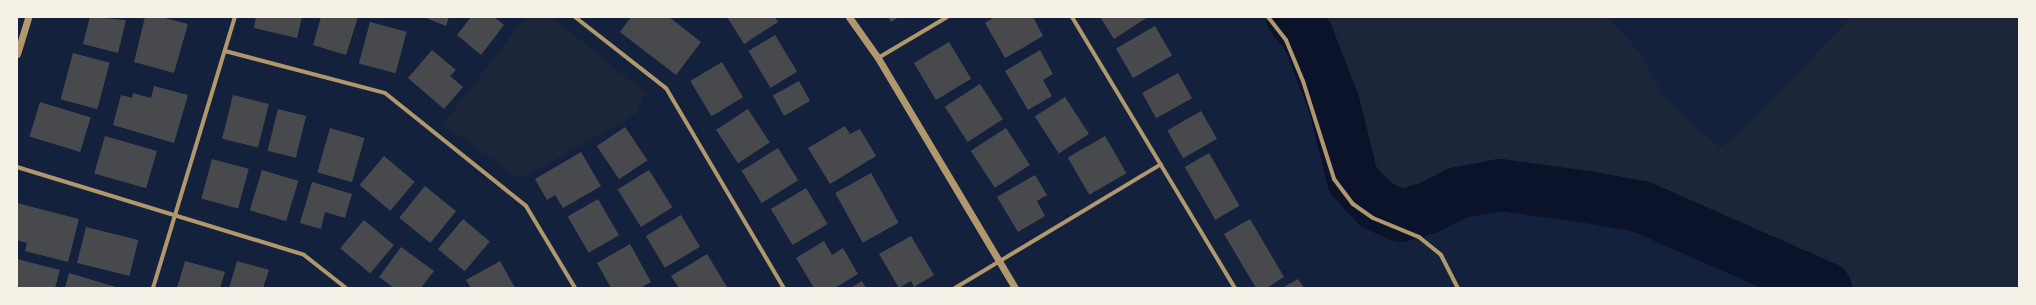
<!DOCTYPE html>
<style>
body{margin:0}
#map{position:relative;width:2036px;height:305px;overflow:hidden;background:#14213d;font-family:Poppins,sans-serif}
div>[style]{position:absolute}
.green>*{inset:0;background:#1d2539}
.river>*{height:52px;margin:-26px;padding:0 26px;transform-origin:26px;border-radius:26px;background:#0b132b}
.building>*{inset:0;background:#48494c;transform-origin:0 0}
.minor>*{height:4px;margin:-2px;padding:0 2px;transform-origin:2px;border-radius:2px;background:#b1986c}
.tertiary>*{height:7px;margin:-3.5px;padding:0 3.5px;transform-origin:3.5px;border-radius:3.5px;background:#b1986c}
span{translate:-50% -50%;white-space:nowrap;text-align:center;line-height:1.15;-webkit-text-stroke:3px #f6f1e7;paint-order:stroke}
.frame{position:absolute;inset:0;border:18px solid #f6f1e7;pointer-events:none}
</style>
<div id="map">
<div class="green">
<i style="clip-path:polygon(526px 17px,552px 17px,645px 93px,636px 114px,520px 179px,443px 124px)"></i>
<i style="clip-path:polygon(1306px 17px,1607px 17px,1641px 54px,1665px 99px,1720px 148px,1756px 118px,1851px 17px,2019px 17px,2019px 288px,1817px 288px,1728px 232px,1706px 211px,1623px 186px,1539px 174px,1474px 174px,1416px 206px,1377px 197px,1312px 23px)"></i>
</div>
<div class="river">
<i style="left:1292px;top:17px;width:26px;rotate:51deg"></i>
<i style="left:1308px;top:37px;width:72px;rotate:68.8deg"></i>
<i style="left:1334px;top:104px;width:78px;rotate:76deg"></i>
<i style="left:1353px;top:180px;width:34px;rotate:47deg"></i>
<i style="left:1376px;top:205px;width:27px;rotate:24deg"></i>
<i style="left:1401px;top:216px;width:30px;rotate:-17deg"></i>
<i style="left:1430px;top:207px;width:31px;rotate:-27deg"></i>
<i style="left:1458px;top:193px;width:43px;rotate:-10.8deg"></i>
<i style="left:1500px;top:185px;width:88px;rotate:7.9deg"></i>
<i style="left:1587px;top:197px;width:56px;rotate:10.3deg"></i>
<i style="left:1642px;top:207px;width:201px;rotate:23.8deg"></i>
</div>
<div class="building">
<i style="clip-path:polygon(90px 17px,126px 20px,118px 53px,83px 44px)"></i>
<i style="clip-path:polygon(145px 17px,161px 17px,188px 24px,174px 73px,134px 62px)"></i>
<i style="clip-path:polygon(256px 17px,302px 17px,297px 38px,254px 28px)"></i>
<i style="clip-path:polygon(321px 17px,358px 17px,346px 55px,313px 45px)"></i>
<i style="clip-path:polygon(424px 17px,449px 17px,446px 26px)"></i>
<i style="clip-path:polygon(471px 17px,494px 17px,504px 25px,481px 55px,457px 35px)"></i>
<i style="clip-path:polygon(631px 17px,669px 17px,701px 42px,676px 75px,620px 32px)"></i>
<i style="clip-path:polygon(727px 17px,775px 17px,778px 22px,744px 44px)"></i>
<i style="clip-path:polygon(888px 17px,899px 17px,891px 22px)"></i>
<i style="clip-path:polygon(995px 17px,1033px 17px,1043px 36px,1005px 58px,985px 23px)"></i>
<i style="clip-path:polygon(1100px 17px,1148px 17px,1114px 39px)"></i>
<i style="left:370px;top:22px;width:38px;height:43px;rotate:15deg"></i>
<i style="left:1155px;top:26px;width:34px;height:45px;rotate:60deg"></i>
<i style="left:775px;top:35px;width:43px;height:31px;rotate:59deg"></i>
<i style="left:949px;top:42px;width:43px;height:41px;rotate:59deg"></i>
<i style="clip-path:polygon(432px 50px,456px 70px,450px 76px,463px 87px,444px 109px,408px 78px)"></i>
<i style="clip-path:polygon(1040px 50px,1053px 74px,1043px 80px,1052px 96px,1028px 110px,1005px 71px)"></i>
<i style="left:73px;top:53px;width:38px;height:48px;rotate:15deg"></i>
<i style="left:722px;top:62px;width:41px;height:37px;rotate:59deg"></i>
<i style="left:1178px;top:73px;width:29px;height:41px;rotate:61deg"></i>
<i style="left:799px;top:81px;width:23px;height:30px;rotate:61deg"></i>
<i style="left:980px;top:84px;width:42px;height:42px;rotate:57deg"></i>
<i style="clip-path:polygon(154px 86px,188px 95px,174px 143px,113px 125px,121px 95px,132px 98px,133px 93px,151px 98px)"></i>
<i style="left:233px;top:95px;width:37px;height:45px;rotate:14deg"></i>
<i style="left:1065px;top:97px;width:44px;height:36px;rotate:57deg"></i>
<i style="left:40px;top:102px;width:53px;height:36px;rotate:17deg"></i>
<i style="left:278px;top:109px;width:29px;height:43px;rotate:14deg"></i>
<i style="left:748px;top:109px;width:40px;height:38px;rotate:57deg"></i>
<i style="left:1201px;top:111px;width:32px;height:39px;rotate:60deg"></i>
<i style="clip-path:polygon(845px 126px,850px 134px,860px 129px,876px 156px,830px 184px,808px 148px)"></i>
<i style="left:625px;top:127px;width:40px;height:34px;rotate:56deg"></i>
<i style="left:330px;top:128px;width:36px;height:46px;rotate:16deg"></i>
<i style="left:1006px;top:128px;width:44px;height:42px;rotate:57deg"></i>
<i style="left:105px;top:136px;width:54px;height:39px;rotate:16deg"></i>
<i style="left:1105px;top:136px;width:43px;height:43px;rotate:60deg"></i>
<i style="left:778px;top:148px;width:38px;height:43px;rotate:58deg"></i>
<i style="clip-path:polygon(581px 152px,601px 186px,563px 208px,555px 195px,547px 200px,535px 179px)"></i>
<i style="left:1209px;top:153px;width:61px;height:28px;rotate:60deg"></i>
<i style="left:384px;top:156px;width:40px;height:38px;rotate:40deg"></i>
<i style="left:212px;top:159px;width:38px;height:41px;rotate:15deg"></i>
<i style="left:262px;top:170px;width:38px;height:42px;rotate:17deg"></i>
<i style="left:649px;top:170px;width:44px;height:37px;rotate:58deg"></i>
<i style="left:871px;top:173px;width:57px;height:41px;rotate:61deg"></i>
<i style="clip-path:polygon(1035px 175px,1047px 195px,1037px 201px,1045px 216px,1018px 232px,997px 197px)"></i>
<i style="clip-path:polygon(312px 182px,352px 194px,345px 218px,325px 212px,321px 229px,300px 223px)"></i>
<i style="left:425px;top:186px;width:40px;height:41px;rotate:39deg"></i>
<i style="left:806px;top:188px;width:42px;height:41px;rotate:59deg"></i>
<i style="left:598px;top:199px;width:42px;height:35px;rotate:60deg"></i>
<i style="clip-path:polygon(17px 203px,79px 219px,68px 262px,25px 251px,27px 243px,17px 240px)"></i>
<i style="left:681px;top:215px;width:37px;height:41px;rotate:59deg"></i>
<i style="left:463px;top:219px;width:35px;height:39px;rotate:40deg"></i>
<i style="clip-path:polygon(1250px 219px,1284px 277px,1267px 288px,1256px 288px,1224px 234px)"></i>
<i style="left:364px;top:220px;width:39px;height:37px;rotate:40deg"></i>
<i style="left:86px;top:227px;width:54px;height:37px;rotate:14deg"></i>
<i style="clip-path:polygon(911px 236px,934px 275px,914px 287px,911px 281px,899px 288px,879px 254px)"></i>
<i style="clip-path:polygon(824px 241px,832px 255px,843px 248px,858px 274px,835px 288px,814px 288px,796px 258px)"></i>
<i style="clip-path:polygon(630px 244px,651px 282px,640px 288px,611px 288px,597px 263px)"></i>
<i style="clip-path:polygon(401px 247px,434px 271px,421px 288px,394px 288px,379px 277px)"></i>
<i style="clip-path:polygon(707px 254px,727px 287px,679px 288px,671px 276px)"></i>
<i style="clip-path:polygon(17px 259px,60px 270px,55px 288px,17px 288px)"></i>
<i style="clip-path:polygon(185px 261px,225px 272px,220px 288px,177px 288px)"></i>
<i style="clip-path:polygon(237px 261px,269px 270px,263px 288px,229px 288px)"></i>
<i style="clip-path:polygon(500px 261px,515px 288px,471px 288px,466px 280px)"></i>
<i style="clip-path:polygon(69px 273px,116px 287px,116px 288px,65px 288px)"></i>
<i style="clip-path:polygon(1298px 279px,1304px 288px,1282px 288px)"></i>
<i style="clip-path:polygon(862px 281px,866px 288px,850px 288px)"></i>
</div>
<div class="minor">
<i style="left:575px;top:17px;width:115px;rotate:38deg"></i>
<i style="left:666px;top:88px;width:232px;rotate:59.5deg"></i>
<i style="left:1072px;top:17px;width:316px;rotate:59deg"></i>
<i style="left:1268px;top:17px;width:29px;rotate:52deg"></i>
<i style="left:1286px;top:40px;width:44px;rotate:67.5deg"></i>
<i style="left:1303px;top:81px;width:103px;rotate:72.4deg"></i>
<i style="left:1334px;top:179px;width:31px;rotate:53deg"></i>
<i style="left:1353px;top:204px;width:24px;rotate:35deg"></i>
<i style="left:1373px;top:218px;width:50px;rotate:22.4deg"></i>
<i style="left:1419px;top:237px;width:28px;rotate:39deg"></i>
<i style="left:1441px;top:255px;width:37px;rotate:63deg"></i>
<i style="left:225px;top:51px;width:165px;rotate:14.7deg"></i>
<i style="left:385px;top:93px;width:181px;rotate:38.7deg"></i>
<i style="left:526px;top:206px;width:96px;rotate:59.1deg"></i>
<i style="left:878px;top:58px;width:80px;rotate:-30.7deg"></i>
<i style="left:17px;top:167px;width:300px;rotate:17deg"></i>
<i style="left:304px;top:255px;width:53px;rotate:38.2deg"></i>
<i style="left:153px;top:288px;width:283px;rotate:-73.2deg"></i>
<i style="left:955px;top:288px;width:240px;rotate:-31deg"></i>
</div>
<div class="tertiary">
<i style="left:849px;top:17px;width:50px;rotate:54.7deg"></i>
<i style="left:878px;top:58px;width:268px;rotate:59.2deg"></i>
<i style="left:17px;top:54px;width:39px;rotate:-73deg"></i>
</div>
<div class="frame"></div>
</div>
